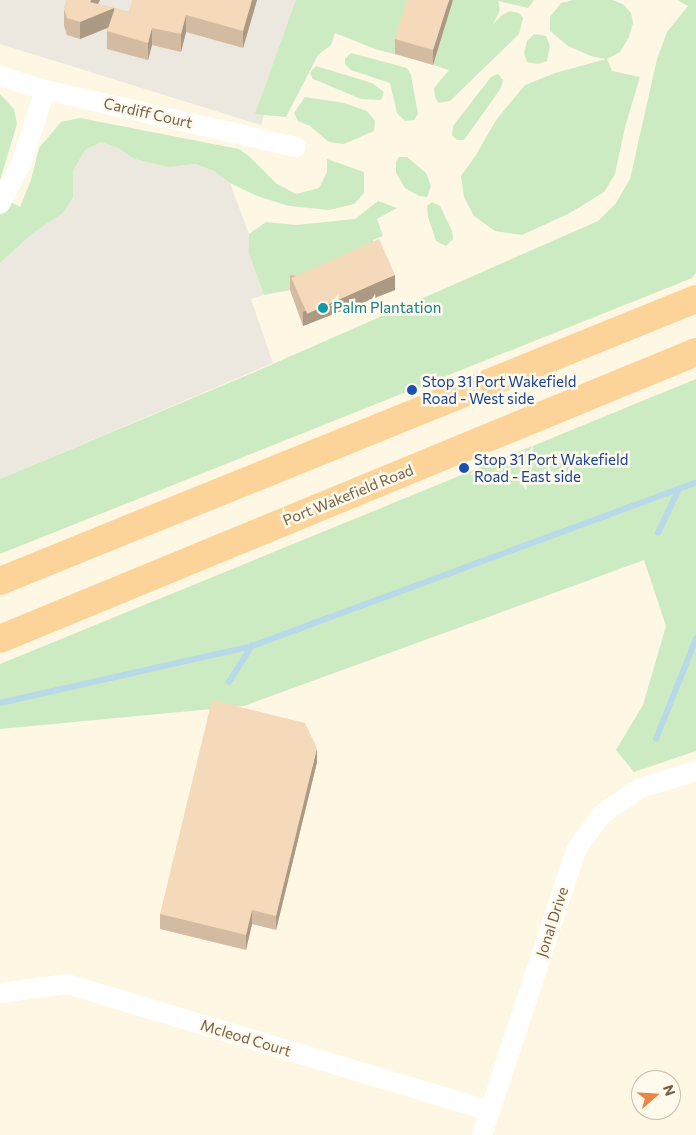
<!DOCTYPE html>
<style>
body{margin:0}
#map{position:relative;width:696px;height:1135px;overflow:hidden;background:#fdf7e4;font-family:Commissioner,sans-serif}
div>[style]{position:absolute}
.industrial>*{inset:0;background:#ede8df}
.green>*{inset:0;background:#ccebc2}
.stream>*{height:5.5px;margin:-2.75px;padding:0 2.75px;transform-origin:2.75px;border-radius:2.75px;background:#b8d9e8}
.minor>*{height:20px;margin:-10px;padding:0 10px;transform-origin:10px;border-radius:10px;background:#fff}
.trunk>*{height:28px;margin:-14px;padding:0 14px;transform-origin:14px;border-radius:14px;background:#fcd49a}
.wall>*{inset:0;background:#d2bba1}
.shaded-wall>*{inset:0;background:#ab9983}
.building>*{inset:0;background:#f4dabb;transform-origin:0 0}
.dots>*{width:14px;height:14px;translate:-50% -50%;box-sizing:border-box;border:2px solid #fffaeb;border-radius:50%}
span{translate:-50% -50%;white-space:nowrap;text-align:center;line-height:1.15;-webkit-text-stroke:5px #fffaeb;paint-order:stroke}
.street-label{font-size:15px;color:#776049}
.culture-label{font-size:15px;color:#0d838f}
.left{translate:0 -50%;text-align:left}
.transit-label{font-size:15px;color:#164399}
.north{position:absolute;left:631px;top:1070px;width:50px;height:50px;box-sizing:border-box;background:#fffaeb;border:1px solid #c9bcaa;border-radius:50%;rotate:71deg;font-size:14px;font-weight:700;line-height:20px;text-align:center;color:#776049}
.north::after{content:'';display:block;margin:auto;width:18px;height:22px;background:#ec8445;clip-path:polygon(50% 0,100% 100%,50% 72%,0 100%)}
</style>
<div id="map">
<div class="industrial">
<i style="clip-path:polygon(0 0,299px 0,261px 125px,0 44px)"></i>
<i style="clip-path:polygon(101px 142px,118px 148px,134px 159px,168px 167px,194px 164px,214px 171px,230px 183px,249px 234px,249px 254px,264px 295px,251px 299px,273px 363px,0 479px,0 263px,33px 233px,63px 213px,73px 198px,73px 171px,85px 150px)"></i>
</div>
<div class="green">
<i style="clip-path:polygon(296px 0,411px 0,395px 54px,378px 50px,335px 33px,331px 45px,318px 55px,286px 117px,255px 114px)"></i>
<i style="clip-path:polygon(453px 0,534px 0,528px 8px,498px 1px,500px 10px,493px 24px,502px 15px,510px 11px,519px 13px,523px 18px,519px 34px,450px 101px,439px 103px,435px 97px,434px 88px,449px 70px,433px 65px)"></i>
<i style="clip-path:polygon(573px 0,612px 0,623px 4px,631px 13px,633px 23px,629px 37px,620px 52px,607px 59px,612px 71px,640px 77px,625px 127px,615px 174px,604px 192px,570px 213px,522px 235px,495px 231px,474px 216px,464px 197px,461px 176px,476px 155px,496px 120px,525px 85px,555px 73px,606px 59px,591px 56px,568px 46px,550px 31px,550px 17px,561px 3px)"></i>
<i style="clip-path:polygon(677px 0,696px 0,696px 273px,692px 278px,0 554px,0 479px,257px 371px,598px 221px,616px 203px,630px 179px,657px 59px,667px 32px,688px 6px)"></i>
<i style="clip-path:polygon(534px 34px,546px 36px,550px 46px,547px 61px,538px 64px,527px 62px,524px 53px,527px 41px)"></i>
<i style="clip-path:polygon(351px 53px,407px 68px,411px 75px,418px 114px,414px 120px,405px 121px,397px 113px,390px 83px,351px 70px,345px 64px,345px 59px)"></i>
<i style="clip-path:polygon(316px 66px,372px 83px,384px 92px,381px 100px,361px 99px,313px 79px,310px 73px)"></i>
<i style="clip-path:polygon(498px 74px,503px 80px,501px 88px,464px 140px,457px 140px,452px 135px,453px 126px,491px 77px)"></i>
<i style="clip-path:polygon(0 94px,14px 109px,17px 124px,0 180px)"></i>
<i style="clip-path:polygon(305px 97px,344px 103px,367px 111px,375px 121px,374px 131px,344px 144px,329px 142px,310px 126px,298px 121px,294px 113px)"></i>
<i style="clip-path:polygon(80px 118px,239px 149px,249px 156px,277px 184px,296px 194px,319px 188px,327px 172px,327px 159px,364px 172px,364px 193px,354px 204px,329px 210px,289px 206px,257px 196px,230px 183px,214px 171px,195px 164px,168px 167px,134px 159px,118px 148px,101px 142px,85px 150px,73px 171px,73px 198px,63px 213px,33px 233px,0 263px,0 196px,20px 207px,31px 180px,39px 148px,61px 122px)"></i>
<i style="clip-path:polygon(399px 157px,407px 157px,426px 173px,431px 186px,427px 197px,419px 196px,405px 188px,396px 173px,396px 162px)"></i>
<i style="clip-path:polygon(378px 201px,397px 208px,377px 219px,383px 236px,373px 240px,379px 253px,290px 290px,264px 295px,249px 254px,249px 234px,266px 222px,296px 225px,355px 219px)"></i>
<i style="clip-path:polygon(432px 202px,440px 206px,452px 231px,453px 239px,446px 246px,436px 241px,428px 217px,427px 206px)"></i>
<i style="clip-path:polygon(696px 379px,696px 751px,634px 772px,616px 750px,643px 705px,666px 626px,644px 560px,244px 706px,0 729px,0 664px)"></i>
</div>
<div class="stream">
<i style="left:658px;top:533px;width:49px;rotate:-64.5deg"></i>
<i style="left:229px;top:682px;width:43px;rotate:-57.4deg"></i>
<i style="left:0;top:703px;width:258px;rotate:-12.7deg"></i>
<i style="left:252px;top:646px;width:473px;rotate:-20.2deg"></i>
<i style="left:656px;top:739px;width:108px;rotate:-68.2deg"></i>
</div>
<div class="minor">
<i style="left:0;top:76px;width:47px;rotate:17.3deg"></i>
<i style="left:45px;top:90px;width:257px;rotate:12.8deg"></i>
<i style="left:0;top:204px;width:45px;rotate:-62.3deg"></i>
<i style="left:21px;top:164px;width:78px;rotate:-72deg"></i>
<i style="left:0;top:993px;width:68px;rotate:-7.7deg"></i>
<i style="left:67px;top:984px;width:441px;rotate:16.7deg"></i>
<i style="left:482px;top:1135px;width:300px;rotate:-71.7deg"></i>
<i style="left:576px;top:850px;width:44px;rotate:-54.2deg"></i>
<i style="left:602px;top:814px;width:46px;rotate:-34.4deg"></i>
<i style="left:640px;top:788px;width:59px;rotate:-16.9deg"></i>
</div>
<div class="trunk">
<i style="left:0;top:581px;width:751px;rotate:-22.06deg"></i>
<i style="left:0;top:639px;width:753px;rotate:-22.41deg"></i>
</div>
<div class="wall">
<i style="clip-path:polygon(67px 0,100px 0,98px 4px,129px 12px,133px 0,257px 0,243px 48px,186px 32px,181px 52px,152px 45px,148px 60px,107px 49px,107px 31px,108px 28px,80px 39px,67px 35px,64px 26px,64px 9px)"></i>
<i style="clip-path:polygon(453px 0,433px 65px,395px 54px,395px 39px)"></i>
<i style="clip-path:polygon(290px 275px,395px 290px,303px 326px,290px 290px)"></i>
<i style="clip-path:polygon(317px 762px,276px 930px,252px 924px,246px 950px,160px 929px,160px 914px)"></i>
</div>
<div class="shaded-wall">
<i style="clip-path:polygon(91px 0,100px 0,90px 18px,114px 8px,114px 25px,80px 39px,80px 22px)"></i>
<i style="clip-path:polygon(252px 0,257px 0,243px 48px,243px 31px)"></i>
<i style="clip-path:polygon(449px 0,453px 0,433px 65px,433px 50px)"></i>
<i style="clip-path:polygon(186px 15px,186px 32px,181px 52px,181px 34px)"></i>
<i style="clip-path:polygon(152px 28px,152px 45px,148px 60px,148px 43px)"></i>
<i style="clip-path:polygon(395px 275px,395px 290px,303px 326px,303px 312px)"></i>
<i style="clip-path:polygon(317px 748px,317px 762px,276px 930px,276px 916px)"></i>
<i style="clip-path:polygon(252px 910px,252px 924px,246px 950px,246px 935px)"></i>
</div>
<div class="building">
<i style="clip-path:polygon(67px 0,91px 0,90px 2px,114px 8px,80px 22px,67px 18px,64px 9px)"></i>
<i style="clip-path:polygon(133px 0,252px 0,243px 31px,186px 15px,181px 34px,152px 28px,148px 43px,107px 31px,115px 8px,129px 12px)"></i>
<i style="clip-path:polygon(407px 0,449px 0,433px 50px,395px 39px)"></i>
<i style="left:379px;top:239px;width:39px;height:96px;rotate:66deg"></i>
<i style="clip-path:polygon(212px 700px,305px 723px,317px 748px,276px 916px,252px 910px,246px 935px,160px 914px)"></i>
</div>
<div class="dots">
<i style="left:323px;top:308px;background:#0f9aa8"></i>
<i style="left:412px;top:390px;background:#1a4fb4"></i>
<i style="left:464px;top:468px;background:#1a4fb4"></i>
</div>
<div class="street-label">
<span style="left:148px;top:113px;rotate:13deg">Cardiff Court</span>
<span style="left:348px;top:495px;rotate:-22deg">Port Wakefield Road</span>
<span style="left:552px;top:922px;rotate:-72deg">Jonal Drive</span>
<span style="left:246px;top:1038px;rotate:17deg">Mcleod Court</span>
</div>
<div class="culture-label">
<span class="left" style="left:333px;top:308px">Palm Plantation</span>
</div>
<div class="transit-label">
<span class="left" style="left:422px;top:390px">Stop 31 Port Wakefield<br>Road - West side</span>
<span class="left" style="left:474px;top:468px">Stop 31 Port Wakefield<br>Road - East side</span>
</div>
<div class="north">N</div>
</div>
